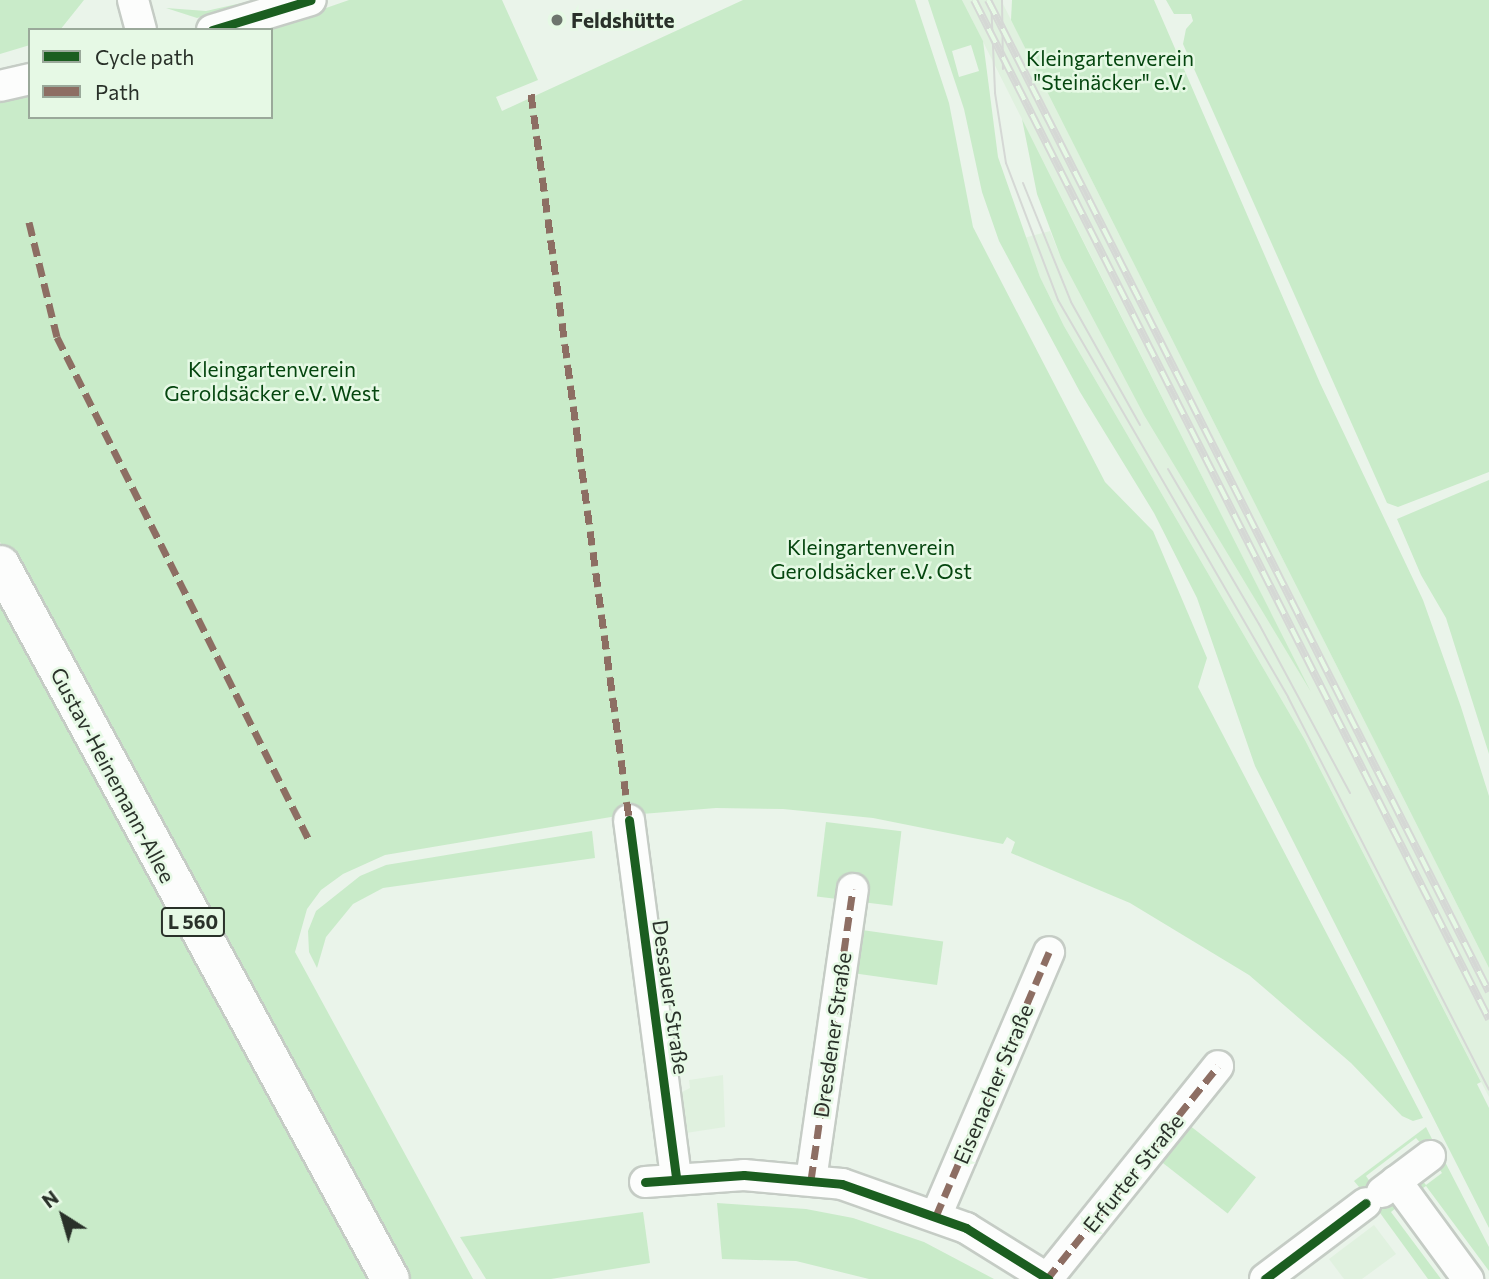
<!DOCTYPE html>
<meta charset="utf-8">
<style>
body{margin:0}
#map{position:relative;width:1489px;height:1279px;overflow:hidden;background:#eaf4ea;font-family:Commissioner,sans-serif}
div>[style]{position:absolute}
.built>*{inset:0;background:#e0f1df}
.green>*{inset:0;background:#c9ebc9;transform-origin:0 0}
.roads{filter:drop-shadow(2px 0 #c5ccc5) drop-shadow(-2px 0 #c5ccc5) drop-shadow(0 2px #c5ccc5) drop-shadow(0 -2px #c5ccc5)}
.minor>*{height:30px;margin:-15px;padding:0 15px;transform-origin:15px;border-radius:15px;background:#fcfdfc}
.major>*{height:37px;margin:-18.5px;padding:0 18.5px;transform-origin:18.5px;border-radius:18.5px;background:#fcfdfc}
.tram>*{height:2px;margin:-1px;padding:0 1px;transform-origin:1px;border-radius:1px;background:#d5d8d5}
.rail>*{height:8px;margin-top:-4px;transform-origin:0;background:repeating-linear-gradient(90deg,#e6f9e5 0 16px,#d5d8d5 0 32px);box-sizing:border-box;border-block:2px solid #d5d8d5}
.quiet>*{height:7px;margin-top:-3.5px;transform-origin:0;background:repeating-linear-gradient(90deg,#8d6e63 0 14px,transparent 0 21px)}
.cycleway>*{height:9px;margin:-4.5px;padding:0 4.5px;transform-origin:4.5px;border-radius:4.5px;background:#1b5e20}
.dots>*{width:19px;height:19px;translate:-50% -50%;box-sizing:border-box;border:4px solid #e6f9e5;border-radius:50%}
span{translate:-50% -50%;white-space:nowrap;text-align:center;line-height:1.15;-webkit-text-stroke:5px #e6f9e5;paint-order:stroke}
.shield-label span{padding:2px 5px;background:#e6f9e5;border:2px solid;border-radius:5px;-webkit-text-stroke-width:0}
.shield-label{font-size:19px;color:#293129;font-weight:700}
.poi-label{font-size:21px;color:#293129;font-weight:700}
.left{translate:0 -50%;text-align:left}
.park-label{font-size:21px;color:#05460f}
.street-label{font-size:21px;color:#293129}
.legend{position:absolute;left:28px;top:28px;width:245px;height:91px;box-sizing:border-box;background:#e6f9e5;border:2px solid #9aa99a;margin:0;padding:9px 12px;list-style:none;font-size:21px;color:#293129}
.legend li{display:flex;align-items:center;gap:14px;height:35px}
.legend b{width:35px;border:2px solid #9aa99a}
.north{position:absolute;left:28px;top:1181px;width:70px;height:70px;-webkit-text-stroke:5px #e6f9e5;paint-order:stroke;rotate:323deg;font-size:19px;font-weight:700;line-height:28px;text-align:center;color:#293129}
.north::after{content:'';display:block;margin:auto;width:24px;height:32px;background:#293129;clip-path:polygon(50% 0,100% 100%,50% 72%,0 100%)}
</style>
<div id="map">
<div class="built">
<i style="clip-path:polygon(962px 0,1001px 0,1489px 968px,1489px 1097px,1305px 740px,1064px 326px,1040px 277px,1024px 238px,1050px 231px,1061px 258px,1305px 681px)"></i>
<i style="clip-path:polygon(723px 1075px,725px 1127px,686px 1133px,680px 1093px,690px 1088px,689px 1080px)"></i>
<i style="clip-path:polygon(1374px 1225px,1396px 1254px,1362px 1279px,1344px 1279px,1329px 1259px)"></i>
</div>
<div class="green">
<i style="clip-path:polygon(0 0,84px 0,60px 30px,30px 30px,30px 45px,0 54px)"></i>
<i style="clip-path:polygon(255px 0,271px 0,197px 18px,166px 8px,206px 11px)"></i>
<i style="clip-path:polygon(349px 0,502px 0,538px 80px,496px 97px,502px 111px,743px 0,915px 0,949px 103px,973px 227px,1105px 482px,1153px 531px,1207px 658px,1198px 687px,1423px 1118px,1413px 1121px,1402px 1116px,1351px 1063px,1249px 975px,1130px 903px,1011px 853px,1015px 842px,1007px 837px,1003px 844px,873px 818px,783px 809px,716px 808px,617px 816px,385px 855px,343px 874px,321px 890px,307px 909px,295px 952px,473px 1279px,401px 1279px,0 542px,0 101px,30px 94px,30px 117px,271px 117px,271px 30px,263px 30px)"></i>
<i style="clip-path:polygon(evenodd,928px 0,962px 0,983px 41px,998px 157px,1040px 277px,1064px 326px,1305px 740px,1481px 1082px,1477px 1084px,1489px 1108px,1489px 1228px,1255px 766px,1197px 598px,1154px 513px,1080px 392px,999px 241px,982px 192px,964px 109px,928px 0,971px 45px,979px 71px,959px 77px,952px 51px,971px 45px)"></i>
<i style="clip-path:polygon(1012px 0,1154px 0,1320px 383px,1423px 600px,1461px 707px,1489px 796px,1489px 968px,1011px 20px)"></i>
<i style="clip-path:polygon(1166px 0,1489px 0,1489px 472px,1398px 507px,1387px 503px,1183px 44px,1186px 29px,1193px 21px,1191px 14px,1174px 14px)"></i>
<i style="clip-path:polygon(1022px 119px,1088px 251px,1311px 692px,1144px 415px,1061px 258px,1037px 194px)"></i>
<i style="clip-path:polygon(1489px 480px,1489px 754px,1446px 618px,1421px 575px,1397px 519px)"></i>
<i style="clip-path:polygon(0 595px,373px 1279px,0 1279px)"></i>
<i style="left:826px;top:822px;width:76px;height:75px;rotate:7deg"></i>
<i style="clip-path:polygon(592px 831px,595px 858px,383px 888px,353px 904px,326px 937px,317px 968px,309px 952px,308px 931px,316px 911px,360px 876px,386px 865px)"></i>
<i style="left:862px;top:930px;width:82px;height:44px;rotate:8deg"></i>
<i style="left:1189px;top:1125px;width:85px;height:46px;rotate:38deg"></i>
<i style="clip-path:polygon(1426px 1127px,1433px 1141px,1424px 1147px,1416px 1138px,1366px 1176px,1373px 1186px,1364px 1193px,1354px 1181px)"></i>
<i style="clip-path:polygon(1443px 1158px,1489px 1247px,1489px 1271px,1426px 1186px,1416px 1193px,1418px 1175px,1426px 1185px,1442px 1173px,1435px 1163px)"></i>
<i style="clip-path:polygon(1388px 1198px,1401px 1204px,1391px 1212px,1441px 1279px,1428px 1279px,1375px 1206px)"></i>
<i style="clip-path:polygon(717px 1203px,806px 1209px,853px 1218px,924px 1242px,994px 1279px,869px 1279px,796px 1261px,722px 1259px)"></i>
<i style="clip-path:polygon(643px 1212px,650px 1263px,551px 1279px,486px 1279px,460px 1237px)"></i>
</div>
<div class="roads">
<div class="minor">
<i style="left:133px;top:0;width:31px;rotate:75deg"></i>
<i style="left:212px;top:30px;width:103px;rotate:-16.9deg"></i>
<i style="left:0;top:86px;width:31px;rotate:-13deg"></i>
<i style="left:629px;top:820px;width:362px;rotate:82.5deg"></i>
<i style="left:811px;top:1180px;width:294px;rotate:-81.8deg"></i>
<i style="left:1396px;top:1181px;width:122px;rotate:53.7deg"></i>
<i style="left:645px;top:1182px;width:99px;rotate:-4deg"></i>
<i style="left:744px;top:1175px;width:98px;rotate:5.2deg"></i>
<i style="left:842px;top:1184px;width:132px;rotate:19.5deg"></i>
<i style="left:966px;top:1228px;width:97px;rotate:31.9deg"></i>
<i style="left:1382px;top:1192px;width:60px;rotate:-36.9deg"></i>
<i style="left:936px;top:1216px;width:287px;rotate:-66.8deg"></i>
<i style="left:1047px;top:1279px;width:273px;rotate:-51.2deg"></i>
<i style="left:1265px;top:1279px;width:126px;rotate:-37deg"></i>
</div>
<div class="major">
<i style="left:0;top:564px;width:814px;rotate:61.39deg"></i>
</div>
</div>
<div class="tram">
<i style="left:991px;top:0;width:93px;rotate:87.5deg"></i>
<i style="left:995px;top:93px;width:71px;rotate:81.1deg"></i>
<i style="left:1006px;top:163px;width:147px;rotate:69.2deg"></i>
<i style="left:1058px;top:300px;width:459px;rotate:59.9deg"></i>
<i style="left:1288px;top:697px;width:441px;rotate:62.9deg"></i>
<i style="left:1002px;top:0;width:69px;rotate:89.2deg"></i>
<i style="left:1023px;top:183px;width:128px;rotate:68deg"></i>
<i style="left:1071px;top:302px;width:141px;rotate:60.7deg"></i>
<i style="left:1168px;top:469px;width:180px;rotate:59.6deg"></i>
<i style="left:1259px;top:624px;width:192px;rotate:61.7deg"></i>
</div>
<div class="rail">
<i style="left:974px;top:0;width:1142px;rotate:63.19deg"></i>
<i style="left:988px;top:0;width:1111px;rotate:63.2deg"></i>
</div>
<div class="quiet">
<i style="left:531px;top:94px;width:738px;rotate:82.29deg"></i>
<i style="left:29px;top:222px;width:118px;rotate:76.3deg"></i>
<i style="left:57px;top:337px;width:563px;rotate:63.39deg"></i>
<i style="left:811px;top:1180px;width:294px;rotate:-81.8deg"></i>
<i style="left:936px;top:1216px;width:287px;rotate:-66.8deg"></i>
<i style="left:1047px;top:1279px;width:273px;rotate:-51.2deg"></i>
</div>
<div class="cycleway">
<i style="left:212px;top:30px;width:103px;rotate:-16.9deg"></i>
<i style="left:629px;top:820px;width:362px;rotate:82.5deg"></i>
<i style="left:645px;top:1182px;width:99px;rotate:-4deg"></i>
<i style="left:744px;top:1175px;width:98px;rotate:5.2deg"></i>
<i style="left:842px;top:1184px;width:132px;rotate:19.5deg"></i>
<i style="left:966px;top:1228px;width:97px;rotate:31.9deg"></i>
<i style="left:1265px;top:1279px;width:126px;rotate:-37deg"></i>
</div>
<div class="dots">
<i style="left:557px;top:20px;background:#6d756d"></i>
</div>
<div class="shield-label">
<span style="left:193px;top:922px">L 560</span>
</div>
<div class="poi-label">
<span class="left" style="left:571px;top:20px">Feldshütte</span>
</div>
<div class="park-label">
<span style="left:1110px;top:70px">Kleingartenverein<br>"Steinäcker" e.V.</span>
<span style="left:272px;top:381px">Kleingartenverein<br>Geroldsäcker e.V. West</span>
<span style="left:871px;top:559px">Kleingartenverein<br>Geroldsäcker e.V. Ost</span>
</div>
<div class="street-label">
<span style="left:113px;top:775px;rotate:62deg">Gustav-Heinemann-Allee</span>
<span style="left:671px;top:997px;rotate:82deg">Dessauer Straße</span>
<span style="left:832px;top:1035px;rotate:-82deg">Dresdener Straße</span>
<span style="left:993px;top:1084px;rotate:-67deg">Eisenacher Straße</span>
<span style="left:1133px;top:1173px;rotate:-51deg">Erfurter Straße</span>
</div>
<ul class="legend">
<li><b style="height:9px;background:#1b5e20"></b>Cycle path</li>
<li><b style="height:9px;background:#8d6e63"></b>Path</li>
</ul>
<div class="north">N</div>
</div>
